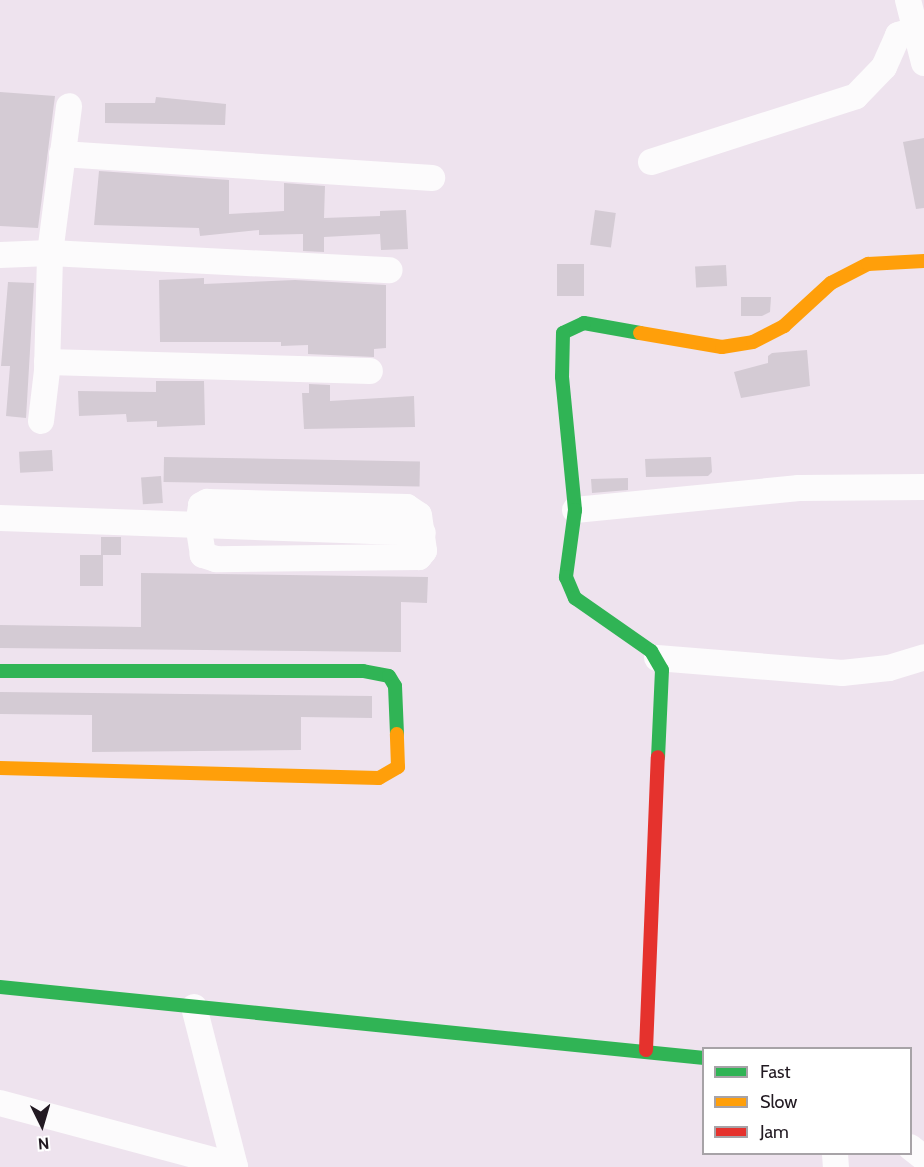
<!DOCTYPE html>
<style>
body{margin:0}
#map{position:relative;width:924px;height:1167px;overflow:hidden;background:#eee3ee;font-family:Cabin,sans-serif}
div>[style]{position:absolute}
.building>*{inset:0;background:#d4cbd4;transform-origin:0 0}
.street>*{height:26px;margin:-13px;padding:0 13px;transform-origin:13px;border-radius:13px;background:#fcfbfc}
.fast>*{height:14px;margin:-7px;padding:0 7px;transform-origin:7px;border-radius:7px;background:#30b455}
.slow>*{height:14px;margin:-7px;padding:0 7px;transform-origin:7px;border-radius:7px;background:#ff9f0a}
.jam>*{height:14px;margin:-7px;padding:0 7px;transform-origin:7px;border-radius:7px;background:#e5322d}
span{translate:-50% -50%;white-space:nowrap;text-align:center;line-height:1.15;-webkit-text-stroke:4.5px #fff;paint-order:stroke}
.legend{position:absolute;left:702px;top:1047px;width:210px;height:108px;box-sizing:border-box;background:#fff;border:2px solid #a7a3a7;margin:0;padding:8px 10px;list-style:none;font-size:18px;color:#221a22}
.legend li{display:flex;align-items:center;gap:12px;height:30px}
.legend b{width:30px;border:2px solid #a7a3a7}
.north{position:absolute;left:12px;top:1095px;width:60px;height:60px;-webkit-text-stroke:4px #fff;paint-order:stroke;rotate:175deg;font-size:16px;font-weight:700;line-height:24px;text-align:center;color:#221a22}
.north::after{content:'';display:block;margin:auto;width:21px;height:27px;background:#221a22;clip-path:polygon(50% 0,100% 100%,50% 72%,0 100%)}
</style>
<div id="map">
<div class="building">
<i style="clip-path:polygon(0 92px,55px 96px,38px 228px,0 226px)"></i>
<i style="clip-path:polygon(156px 97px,226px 104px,225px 125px,105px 123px,105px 103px,155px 103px)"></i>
<i style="clip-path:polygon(924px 138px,924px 208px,916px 209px,903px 142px)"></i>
<i style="clip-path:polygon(99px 171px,229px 180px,229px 214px,284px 211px,284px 183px,325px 186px,324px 218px,380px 216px,380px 211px,406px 210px,408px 249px,381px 250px,380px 234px,324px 237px,324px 252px,303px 251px,303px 234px,259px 235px,259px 230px,200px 236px,199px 228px,94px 225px)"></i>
<i style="left:595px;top:210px;width:21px;height:35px;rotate:8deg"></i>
<i style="left:584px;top:264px;width:32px;height:27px;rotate:90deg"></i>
<i style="left:726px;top:265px;width:21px;height:31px;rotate:87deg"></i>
<i style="clip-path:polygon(204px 278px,204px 284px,295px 280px,386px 285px,386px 348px,374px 349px,374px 357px,308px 354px,308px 345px,281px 346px,281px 342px,160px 342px,159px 280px)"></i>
<i style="clip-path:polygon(8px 282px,34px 283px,26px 418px,6px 416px,10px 366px,1px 366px)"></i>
<i style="clip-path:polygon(741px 297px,771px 297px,770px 312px,762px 316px,741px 316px)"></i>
<i style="clip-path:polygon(807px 350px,810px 386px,741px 398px,734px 372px,768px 363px,768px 356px,772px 353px)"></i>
<i style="clip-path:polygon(156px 381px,204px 381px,205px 425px,157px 427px,157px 421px,127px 422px,126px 414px,79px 416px,78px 391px,156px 392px)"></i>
<i style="clip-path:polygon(309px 384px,330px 385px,330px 401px,414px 396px,415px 427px,304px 429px,302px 393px,309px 393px)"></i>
<i style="left:52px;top:450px;width:21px;height:33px;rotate:87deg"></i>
<i style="left:164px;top:457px;width:256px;height:25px;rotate:1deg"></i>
<i style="clip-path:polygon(711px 457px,712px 472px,708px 476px,646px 477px,645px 459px)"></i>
<i style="left:161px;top:476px;width:27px;height:20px;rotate:86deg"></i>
<i style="clip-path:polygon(628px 478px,628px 490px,592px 493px,591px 479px)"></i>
<i style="left:101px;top:537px;width:20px;height:18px"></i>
<i style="left:80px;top:555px;width:23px;height:31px"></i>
<i style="clip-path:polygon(141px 573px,428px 577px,427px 603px,401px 602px,401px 652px,0 648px,0 625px,141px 627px)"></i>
<i style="clip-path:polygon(0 692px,372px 696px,372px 718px,301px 717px,301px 750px,92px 752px,92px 715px,0 714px)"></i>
</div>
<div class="street">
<i style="left:908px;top:0;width:65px;rotate:75.7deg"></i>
<i style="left:62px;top:154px;width:371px;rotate:3.7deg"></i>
<i style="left:651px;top:162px;width:215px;rotate:-17.8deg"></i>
<i style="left:856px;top:96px;width:40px;rotate:-46deg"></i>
<i style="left:884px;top:67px;width:35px;rotate:-66deg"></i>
<i style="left:898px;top:35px;width:19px;rotate:-16deg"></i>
<i style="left:0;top:255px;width:50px;rotate:-2.3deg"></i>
<i style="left:50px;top:253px;width:340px;rotate:2.9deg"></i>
<i style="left:47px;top:362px;width:323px;rotate:1.6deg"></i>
<i style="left:41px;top:421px;width:50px;rotate:-83.2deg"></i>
<i style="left:47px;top:371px;width:118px;rotate:-88.5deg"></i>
<i style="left:50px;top:253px;width:148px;rotate:-82.6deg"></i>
<i style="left:207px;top:502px;width:200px;rotate:1.4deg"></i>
<i style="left:407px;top:507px;width:14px;rotate:34deg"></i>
<i style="left:419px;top:515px;width:36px;rotate:82deg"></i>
<i style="left:424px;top:551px;width:8px;rotate:130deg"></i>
<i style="left:419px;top:557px;width:203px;rotate:179.4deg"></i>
<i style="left:216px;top:559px;width:14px;rotate:-163deg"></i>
<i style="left:203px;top:555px;width:30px;rotate:-99deg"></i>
<i style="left:198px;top:525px;width:20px;rotate:-81deg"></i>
<i style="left:201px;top:505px;width:7px;rotate:-27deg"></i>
<i style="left:575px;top:510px;width:225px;rotate:-5.6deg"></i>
<i style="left:799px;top:488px;width:125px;rotate:-0.5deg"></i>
<i style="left:0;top:518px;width:423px;rotate:2deg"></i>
<i style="left:657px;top:658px;width:186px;rotate:4.6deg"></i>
<i style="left:842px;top:673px;width:47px;rotate:-6.1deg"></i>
<i style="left:889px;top:668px;width:37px;rotate:-17deg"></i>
<i style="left:194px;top:1007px;width:165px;rotate:75.6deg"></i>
<i style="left:0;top:1103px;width:243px;rotate:15deg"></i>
<i style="left:910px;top:1147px;width:18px;rotate:38deg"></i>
<i style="left:835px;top:1154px;width:13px;rotate:86deg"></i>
</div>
<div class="fast">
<i style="left:640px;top:333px;width:57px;rotate:-169.9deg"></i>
<i style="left:584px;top:323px;width:23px;rotate:155deg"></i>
<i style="left:563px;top:333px;width:44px;rotate:91.3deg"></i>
<i style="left:562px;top:377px;width:134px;rotate:84.4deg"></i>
<i style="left:575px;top:510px;width:68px;rotate:97.7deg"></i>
<i style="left:566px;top:577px;width:23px;rotate:67deg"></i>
<i style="left:575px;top:598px;width:93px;rotate:34.9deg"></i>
<i style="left:651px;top:651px;width:22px;rotate:60deg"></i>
<i style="left:662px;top:670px;width:87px;rotate:92.6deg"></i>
<i style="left:0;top:671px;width:363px"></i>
<i style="left:363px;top:671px;width:26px;rotate:11deg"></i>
<i style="left:389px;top:676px;width:12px;rotate:59deg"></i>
<i style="left:395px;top:686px;width:48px;rotate:87.6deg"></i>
<i style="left:0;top:987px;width:708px;rotate:5.76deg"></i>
</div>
<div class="slow">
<i style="left:640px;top:333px;width:83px;rotate:9.7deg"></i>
<i style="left:722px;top:347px;width:31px;rotate:-9deg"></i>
<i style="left:753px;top:342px;width:35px;rotate:-27deg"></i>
<i style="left:784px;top:326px;width:64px;rotate:-42.5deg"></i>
<i style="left:831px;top:283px;width:42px;rotate:-27.2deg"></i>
<i style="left:868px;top:264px;width:56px;rotate:-3.1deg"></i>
<i style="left:0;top:768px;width:379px;rotate:1.5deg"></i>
<i style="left:379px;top:778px;width:22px;rotate:-30deg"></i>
<i style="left:398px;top:767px;width:33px;rotate:-92deg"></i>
</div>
<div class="jam">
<i style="left:646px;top:1050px;width:293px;rotate:-87.7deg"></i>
</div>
<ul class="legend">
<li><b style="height:8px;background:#30b455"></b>Fast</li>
<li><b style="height:8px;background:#ff9f0a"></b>Slow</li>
<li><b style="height:8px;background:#e5322d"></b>Jam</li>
</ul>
<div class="north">N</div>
</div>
